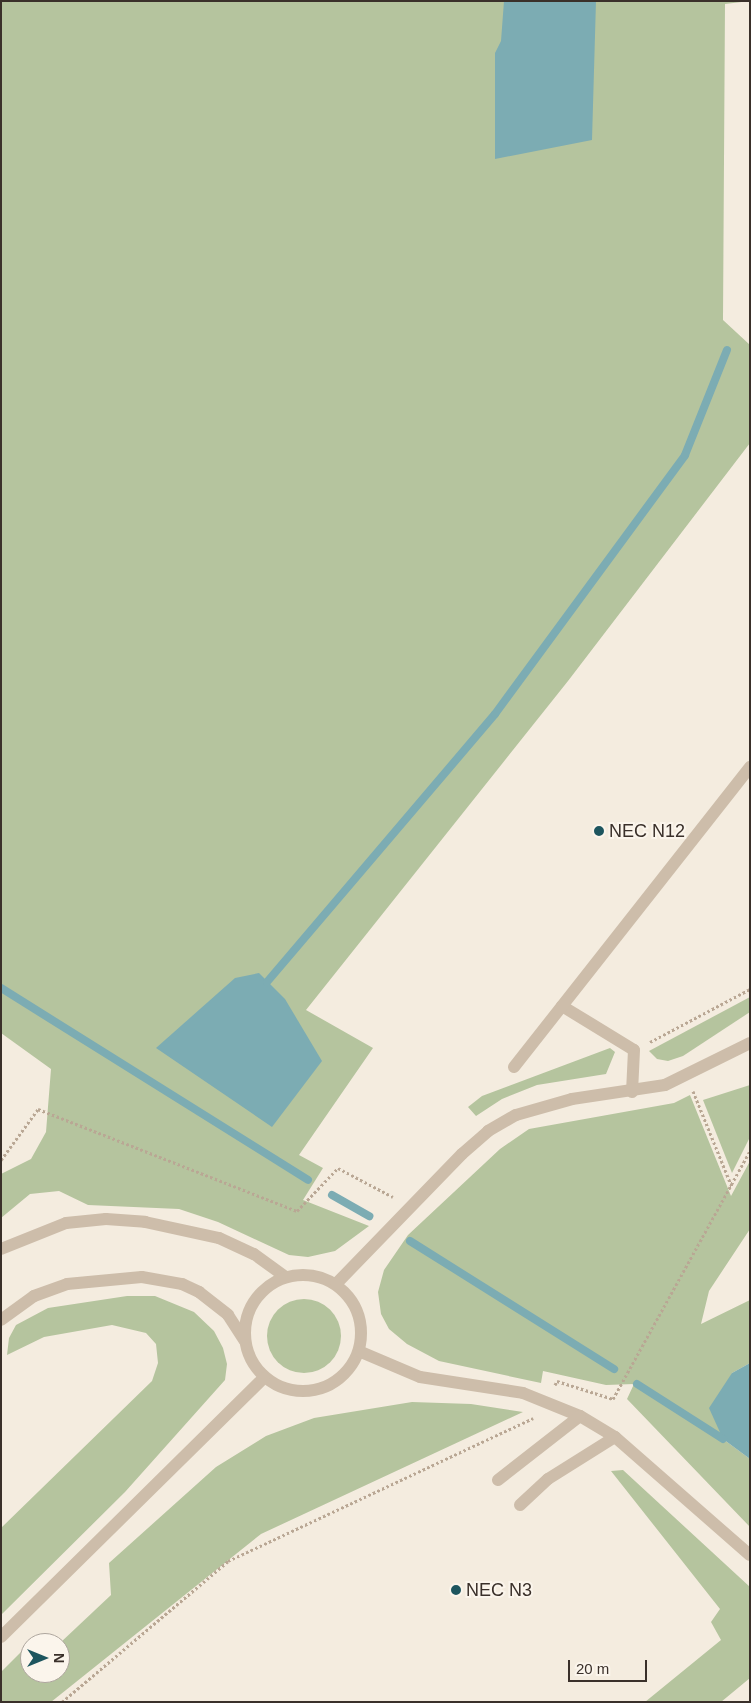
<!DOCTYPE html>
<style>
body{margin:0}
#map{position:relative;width:751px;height:1703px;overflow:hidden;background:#f4ecdf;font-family:Helvetica,sans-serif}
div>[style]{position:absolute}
.green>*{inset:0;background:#b5c49e}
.round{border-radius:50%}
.water>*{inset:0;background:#7cacb3}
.stream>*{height:8px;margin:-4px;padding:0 4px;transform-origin:4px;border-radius:4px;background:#7cacb3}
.path>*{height:3px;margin-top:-1.5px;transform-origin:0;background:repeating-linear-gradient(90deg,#b9a794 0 2.5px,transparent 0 5px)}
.minor>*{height:12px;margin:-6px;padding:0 6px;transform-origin:6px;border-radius:6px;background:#cdbdaa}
.minor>.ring{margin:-6px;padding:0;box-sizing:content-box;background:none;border:12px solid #cdbdaa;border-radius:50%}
.dots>*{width:14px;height:14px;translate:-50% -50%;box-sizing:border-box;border:2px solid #fbf5ec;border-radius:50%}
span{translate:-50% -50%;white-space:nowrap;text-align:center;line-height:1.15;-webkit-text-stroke:4px #fbf5ec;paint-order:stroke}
.poi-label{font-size:18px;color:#3a302a}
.left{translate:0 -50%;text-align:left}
.frame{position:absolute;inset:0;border:2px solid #3a302a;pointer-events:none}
.north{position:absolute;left:20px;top:1633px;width:50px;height:50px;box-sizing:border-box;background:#fbf5ec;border:1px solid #aea69e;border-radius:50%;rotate:90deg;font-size:14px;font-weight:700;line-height:20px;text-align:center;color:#3a302a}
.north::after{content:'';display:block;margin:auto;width:18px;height:22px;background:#1d555e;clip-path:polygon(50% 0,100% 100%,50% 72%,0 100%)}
.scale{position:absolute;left:568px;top:1660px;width:79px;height:22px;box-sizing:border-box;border:2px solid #3a302a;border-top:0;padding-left:6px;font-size:15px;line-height:18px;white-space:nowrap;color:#3a302a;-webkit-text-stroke:4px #fbf5ec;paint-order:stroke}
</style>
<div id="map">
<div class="green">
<i style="clip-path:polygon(1px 1px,750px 1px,725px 4px,723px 320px,750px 345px,750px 443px,568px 681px,306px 1010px,373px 1048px,299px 1155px,323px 1168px,303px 1200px,369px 1226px,335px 1251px,308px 1257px,289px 1255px,218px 1222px,179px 1209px,88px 1205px,59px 1191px,30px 1194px,1px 1218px,1px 1174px,31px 1159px,46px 1132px,51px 1069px,1px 1033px)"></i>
<i style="clip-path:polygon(750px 997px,750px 1012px,683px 1056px,668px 1061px,657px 1059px,649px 1051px)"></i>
<i style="clip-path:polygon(610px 1048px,615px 1052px,606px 1074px,537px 1085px,502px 1099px,476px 1116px,468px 1107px,482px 1096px)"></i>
<i style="clip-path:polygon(750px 1085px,750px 1137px,732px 1173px,703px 1100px)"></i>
<i style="clip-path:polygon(690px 1095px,731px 1196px,750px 1161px,750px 1229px,709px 1291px,701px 1324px,750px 1300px,750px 1363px,732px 1373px,723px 1439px,750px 1459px,750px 1527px,627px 1399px,634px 1384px,606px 1385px,543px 1371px,541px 1383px,439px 1361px,407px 1344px,389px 1329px,381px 1314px,378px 1292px,384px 1270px,408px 1235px,500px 1149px,529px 1129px,674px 1103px)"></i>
<i style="clip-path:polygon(127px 1296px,155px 1296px,194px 1312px,214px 1331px,223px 1348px,227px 1364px,225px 1380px,125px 1492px,1px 1615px,1px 1528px,152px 1381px,158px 1363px,156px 1344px,146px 1333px,112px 1325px,44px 1337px,7px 1355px,9px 1338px,16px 1325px,48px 1308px)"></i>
<i class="round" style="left:267px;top:1299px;width:74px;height:74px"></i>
<i style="clip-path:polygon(412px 1402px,471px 1404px,523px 1412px,261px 1534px,51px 1702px,1px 1702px,1px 1672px,27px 1646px,30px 1673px,60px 1673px,60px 1643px,111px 1595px,109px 1563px,216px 1467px,266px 1436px,314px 1418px)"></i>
<i style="clip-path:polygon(623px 1470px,750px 1587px,750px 1678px,721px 1702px,645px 1702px,721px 1640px,711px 1622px,720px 1609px,611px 1471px)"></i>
</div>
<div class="water">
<i style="clip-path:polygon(504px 1px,596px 1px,592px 140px,495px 159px,495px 53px,501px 41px)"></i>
<i style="clip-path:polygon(259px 973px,285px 999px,322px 1061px,272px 1127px,156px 1048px,235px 978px)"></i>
<i style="clip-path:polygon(750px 1363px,750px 1459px,723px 1439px,709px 1408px,732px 1373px)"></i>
</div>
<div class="stream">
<i style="left:267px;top:982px;width:352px;rotate:-49.6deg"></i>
<i style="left:495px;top:714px;width:321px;rotate:-53.7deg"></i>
<i style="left:685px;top:455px;width:113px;rotate:-68.2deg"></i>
<i style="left:1px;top:988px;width:362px;rotate:32deg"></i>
<i style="left:332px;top:1195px;width:43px;rotate:29.6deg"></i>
<i style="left:410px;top:1241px;width:241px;rotate:32.1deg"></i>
<i style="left:637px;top:1384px;width:102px;rotate:32.6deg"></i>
</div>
<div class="path">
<i style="left:650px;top:1042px;width:113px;rotate:-27.9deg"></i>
<i style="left:693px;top:1091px;width:104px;rotate:67.9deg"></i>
<i style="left:1px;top:1160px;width:63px;rotate:-54deg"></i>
<i style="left:38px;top:1109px;width:278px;rotate:21.5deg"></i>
<i style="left:297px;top:1211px;width:59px;rotate:-46.4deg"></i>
<i style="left:338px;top:1168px;width:62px;rotate:27.8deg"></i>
<i style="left:555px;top:1385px;width:4px;rotate:-63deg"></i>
<i style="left:557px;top:1381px;width:59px;rotate:17.8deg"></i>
<i style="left:613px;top:1399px;width:283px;rotate:-61.1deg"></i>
<i style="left:62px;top:1702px;width:218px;rotate:-40.3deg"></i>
<i style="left:228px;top:1561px;width:337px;rotate:-25.1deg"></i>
</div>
<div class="minor">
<i style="left:562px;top:1006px;width:84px;rotate:31.4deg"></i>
<i style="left:634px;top:1050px;width:42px;rotate:92.7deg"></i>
<i style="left:514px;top:1067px;width:382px;rotate:-51.8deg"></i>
<i style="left:1px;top:1249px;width:70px;rotate:-21.8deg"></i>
<i style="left:66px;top:1223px;width:40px;rotate:-5.7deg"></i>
<i style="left:106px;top:1219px;width:39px;rotate:4deg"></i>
<i style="left:145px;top:1222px;width:76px;rotate:12.2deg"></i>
<i style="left:219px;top:1238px;width:38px;rotate:25deg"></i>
<i style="left:254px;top:1254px;width:37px;rotate:36deg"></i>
<i class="ring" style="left:245px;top:1275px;width:104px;height:104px"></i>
<i style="left:336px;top:1284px;width:181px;rotate:-45.9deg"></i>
<i style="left:462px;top:1154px;width:35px;rotate:-41deg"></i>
<i style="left:488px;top:1131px;width:32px;rotate:-30deg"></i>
<i style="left:516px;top:1115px;width:58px;rotate:-15.9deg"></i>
<i style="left:572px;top:1099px;width:94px;rotate:-8.6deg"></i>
<i style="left:665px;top:1085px;width:95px;rotate:-26.3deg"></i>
<i style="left:1px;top:1320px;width:41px;rotate:-36deg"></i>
<i style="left:34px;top:1296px;width:35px;rotate:-20deg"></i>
<i style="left:67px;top:1284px;width:75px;rotate:-5.3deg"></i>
<i style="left:142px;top:1277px;width:41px;rotate:9.9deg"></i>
<i style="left:182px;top:1284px;width:19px;rotate:25deg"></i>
<i style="left:199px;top:1292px;width:37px;rotate:38deg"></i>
<i style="left:228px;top:1315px;width:30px;rotate:57deg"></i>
<i style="left:361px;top:1352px;width:64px;rotate:23deg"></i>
<i style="left:420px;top:1377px;width:104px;rotate:8.8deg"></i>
<i style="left:523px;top:1393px;width:61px;rotate:22deg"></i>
<i style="left:580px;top:1416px;width:41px;rotate:31deg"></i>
<i style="left:615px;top:1437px;width:179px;rotate:41.2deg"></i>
<i style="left:498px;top:1480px;width:104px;rotate:-38deg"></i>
<i style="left:520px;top:1505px;width:38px;rotate:-43deg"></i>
<i style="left:548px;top:1479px;width:79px;rotate:-32.1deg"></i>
<i style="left:1px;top:1637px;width:369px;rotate:-44.6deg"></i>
</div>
<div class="dots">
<i style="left:599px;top:831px;background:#1d555e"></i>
<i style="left:456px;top:1590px;background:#1d555e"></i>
</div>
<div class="poi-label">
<span class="left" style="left:609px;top:831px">NEC N12</span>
<span class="left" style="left:466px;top:1590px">NEC N3</span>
</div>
<div class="frame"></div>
<div class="north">N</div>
<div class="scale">20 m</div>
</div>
